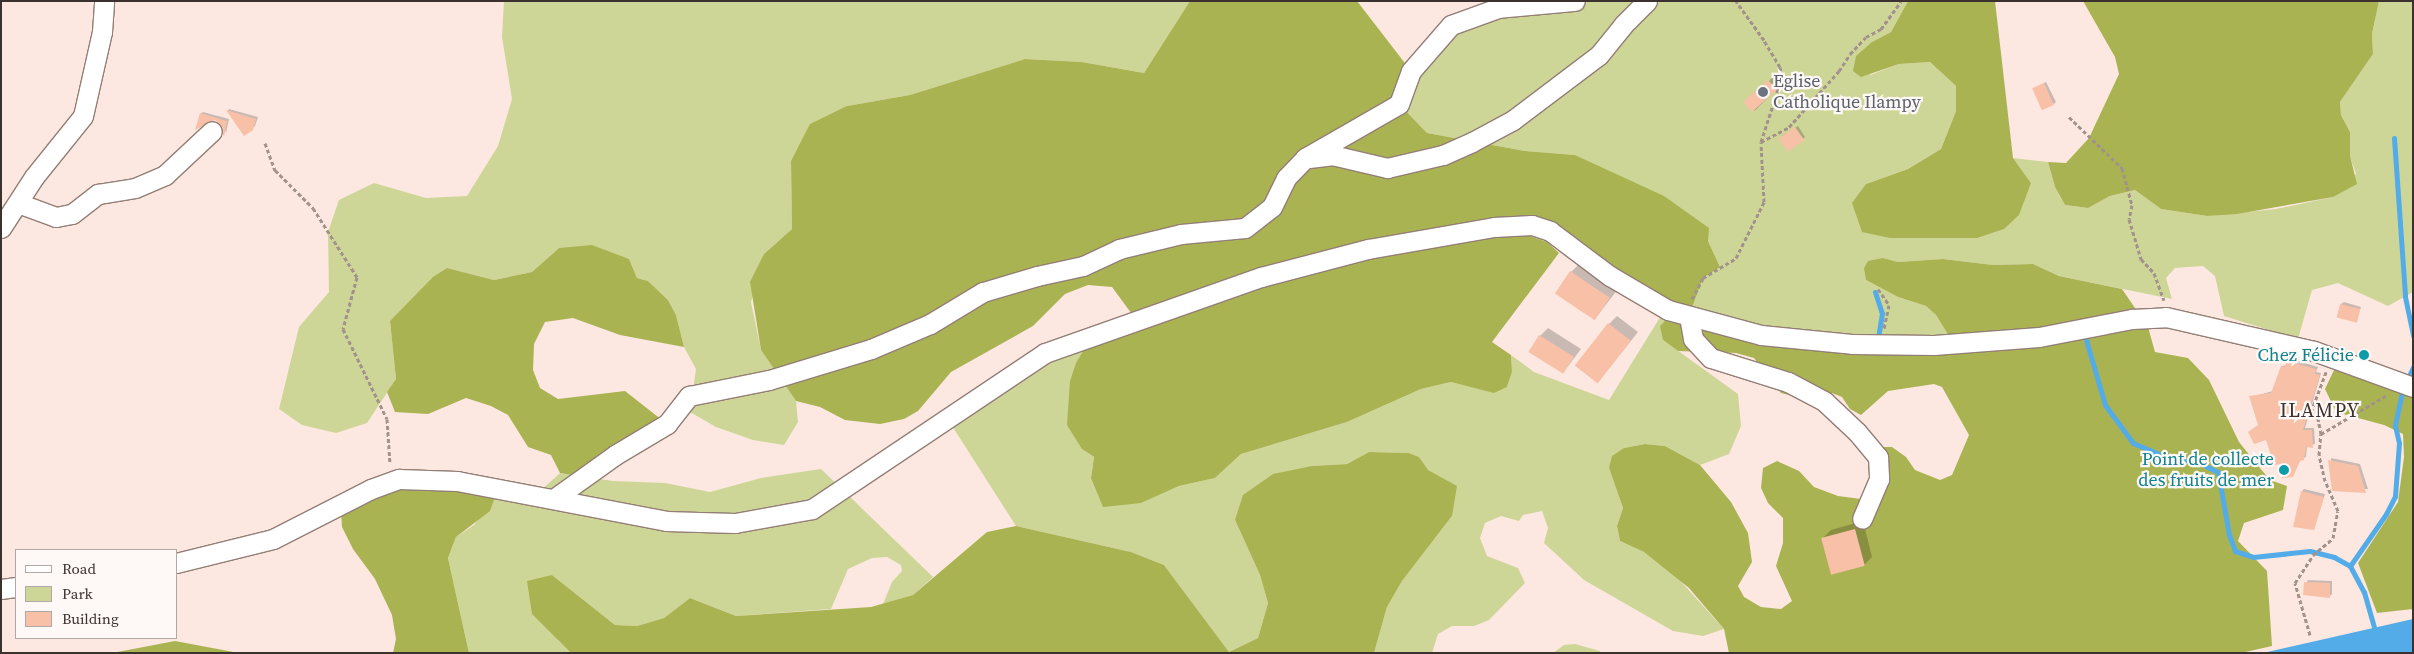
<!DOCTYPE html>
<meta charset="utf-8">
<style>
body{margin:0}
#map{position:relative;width:2414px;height:654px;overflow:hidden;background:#fce8e0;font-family:"Source Serif 4",serif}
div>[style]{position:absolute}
.green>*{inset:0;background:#ced697}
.forest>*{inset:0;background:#aab352}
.water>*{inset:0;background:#53ace8}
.shadow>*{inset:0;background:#0003;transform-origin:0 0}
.stream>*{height:5px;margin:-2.5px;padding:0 2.5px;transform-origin:2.5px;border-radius:2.5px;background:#53ace8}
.building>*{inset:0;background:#f9c0a8;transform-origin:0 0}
.path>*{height:3px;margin-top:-1.5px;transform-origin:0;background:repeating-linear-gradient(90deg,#a1928c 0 4px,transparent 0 6.5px)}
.roads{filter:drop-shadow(1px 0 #937e75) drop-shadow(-1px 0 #937e75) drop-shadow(0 1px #937e75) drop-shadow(0 -1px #937e75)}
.minor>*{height:19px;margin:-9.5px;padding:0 9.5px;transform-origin:9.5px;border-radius:9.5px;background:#fff}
.dots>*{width:14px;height:14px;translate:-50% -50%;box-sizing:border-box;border:2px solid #fef9f7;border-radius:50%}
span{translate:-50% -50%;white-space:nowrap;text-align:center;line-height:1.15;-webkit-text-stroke:4.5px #fef9f7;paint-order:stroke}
.worship-label{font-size:18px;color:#5b616d}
.left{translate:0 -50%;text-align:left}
.culture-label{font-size:18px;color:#0d838f}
.right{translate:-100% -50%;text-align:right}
.quarter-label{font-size:20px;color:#3b312e;letter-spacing:1px}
.frame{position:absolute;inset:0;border:2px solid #3b312e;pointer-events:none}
.legend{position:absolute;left:15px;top:549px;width:162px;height:90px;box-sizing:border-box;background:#fef9f7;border:1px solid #b0a9a7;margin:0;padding:6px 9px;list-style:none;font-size:15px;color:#3b312e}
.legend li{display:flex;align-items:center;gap:10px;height:25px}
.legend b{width:25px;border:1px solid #b0a9a7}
</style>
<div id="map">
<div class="green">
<i style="clip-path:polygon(504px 1px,1190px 1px,1144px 73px,1082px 62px,1025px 59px,910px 95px,847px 106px,791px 161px,792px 229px,764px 254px,751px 302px,761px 350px,796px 401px,798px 422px,784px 445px,753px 440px,716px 427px,690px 412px,696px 369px,684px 347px,676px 315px,668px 300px,648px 281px,637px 278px,629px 259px,559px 248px,532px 272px,494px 280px,447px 268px,390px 321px,396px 379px,367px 423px,336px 433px,302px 425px,279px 409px,299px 327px,329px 292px,328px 232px,339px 200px,374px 183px,426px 198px,467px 196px,498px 146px,512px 99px,502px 37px)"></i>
<i style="clip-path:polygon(1495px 1px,1908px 1px,1891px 32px,1872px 42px,1870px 75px,1899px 64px,1930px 62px,1956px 86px,1956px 111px,1941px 149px,1908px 169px,1866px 184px,2031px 183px,2013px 158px,2048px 162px,2055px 187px,2065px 205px,2088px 208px,2110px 196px,2135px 190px,2161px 209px,2207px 216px,2276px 209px,2333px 197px,2356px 174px,2350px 157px,2350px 132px,2341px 115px,2340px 102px,2373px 54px,2372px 34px,2379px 1px,2413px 1px,2413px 292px,2388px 306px,2338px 283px,2312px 290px,2298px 339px,2224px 316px,2215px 276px,2203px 266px,2175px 268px,2166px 278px,2172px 299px,2059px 276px,2033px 264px,1993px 265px,1943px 259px,1898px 262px,1883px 258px,1866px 280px,1898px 297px,1926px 306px,1936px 315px,1952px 341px,1852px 344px,1689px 316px,1692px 299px,1703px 278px,1720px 267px,1708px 241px,1617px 175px,1575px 155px,1525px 151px,1427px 133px,1399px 104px,1411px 71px)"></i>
<i style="clip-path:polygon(1662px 314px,1667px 319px,1663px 340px,1738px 394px,1741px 426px,1729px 454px,1700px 465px,1665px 446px,1645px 444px,1624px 448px,1609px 468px,1623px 508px,1617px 526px,1620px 541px,1644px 552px,1675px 575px,1724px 629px,1703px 636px,1673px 631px,1584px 580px,1544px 543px,1548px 528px,1542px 511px,1523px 515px,1519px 521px,1501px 516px,1485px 523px,1480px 538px,1487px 556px,1518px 568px,1525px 583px,1489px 620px,1474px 626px,1452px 626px,1438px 634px,1432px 653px,1374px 653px,1387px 607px,1402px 581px,1452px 516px,1419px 457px,1409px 453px,1369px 452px,1347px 464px,1312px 466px,1235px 520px,1260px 575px,1268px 603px,1258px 638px,1229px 652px,1164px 565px,1131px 552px,1016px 526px,947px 418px,1045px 353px,1085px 348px,1082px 449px,1094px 457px,1091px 478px,1140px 503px,1179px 486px,1215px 478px,1241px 454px,1347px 422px,1421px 389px,1451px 382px,1494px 392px,1507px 387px,1512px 372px,1511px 355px,1534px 372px,1609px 400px)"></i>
<i style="clip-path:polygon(821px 469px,933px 577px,913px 595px,883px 604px,892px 582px,902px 571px,901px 565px,887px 557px,872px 558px,848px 569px,831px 609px,736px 616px,690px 598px,664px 618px,637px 626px,615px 625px,552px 575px,558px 640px,571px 653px,469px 653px,448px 558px,456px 537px,474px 525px,495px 497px,527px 503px,560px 473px,613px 481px,665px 483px,710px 492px,761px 478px)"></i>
<i style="clip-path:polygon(1575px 644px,1600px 651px,1601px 653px,1553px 653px,1564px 645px)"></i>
</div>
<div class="forest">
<i style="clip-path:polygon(1190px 1px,1357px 1px,1411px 71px,1399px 104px,1427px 133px,1525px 151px,1575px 155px,1664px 196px,1709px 228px,1708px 241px,1720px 267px,1703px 278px,1689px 315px,1761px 335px,1952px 341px,1936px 315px,1926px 306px,1898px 297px,1866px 280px,1864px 268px,1868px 261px,1883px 258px,1898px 262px,1943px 259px,1993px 265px,2033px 264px,2059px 276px,2122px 289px,2148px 327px,2155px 352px,2188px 358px,2209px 380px,2239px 442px,2255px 462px,2270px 480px,2287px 486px,2283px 510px,2244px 523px,2238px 541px,2267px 571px,2272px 646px,2241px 653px,1729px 653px,1724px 629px,1689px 588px,1644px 552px,1620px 541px,1617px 526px,1623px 508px,1609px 468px,1612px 456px,1624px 448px,1645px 444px,1665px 446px,1700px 465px,1731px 502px,1748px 533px,1752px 562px,1738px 586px,1744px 597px,1761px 607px,1781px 609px,1792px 601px,1776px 566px,1783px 543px,1783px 518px,1768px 503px,1761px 488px,1763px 468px,1777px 461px,1799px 471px,1814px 487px,1838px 496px,1869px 500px,1880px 447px,1892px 447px,1906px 457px,1915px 470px,1940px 480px,1952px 475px,1969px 435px,1942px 387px,1934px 384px,1888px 391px,1861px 415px,1850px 409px,1842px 397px,1832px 393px,1825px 393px,1814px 401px,1781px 393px,1754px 358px,1736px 353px,1678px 351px,1663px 340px,1660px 326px,1667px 319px,1550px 231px,1368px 249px,1137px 321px,1112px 287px,1088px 285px,1065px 294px,1033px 326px,951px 372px,918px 411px,904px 419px,880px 424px,845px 420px,820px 407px,796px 401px,761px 350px,750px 282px,764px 254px,792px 229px,791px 161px,810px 124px,847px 106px,910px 95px,1025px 59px,1082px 62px,1144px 73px)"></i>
<i style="clip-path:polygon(1908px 1px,1995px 1px,2013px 158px,2031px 183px,2019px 215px,2004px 229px,1977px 238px,1890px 238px,1862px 232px,1852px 203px,1866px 184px,1908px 169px,1941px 149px,1956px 111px,1956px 86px,1930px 62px,1899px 64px,1861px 77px,1853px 71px,1856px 56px,1872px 42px,1891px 32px)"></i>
<i style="clip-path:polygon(2083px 1px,2379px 1px,2372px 34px,2373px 54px,2340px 102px,2341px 115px,2350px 132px,2350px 156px,2357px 184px,2333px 197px,2237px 214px,2207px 216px,2161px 209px,2135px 190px,2110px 196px,2088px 208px,2065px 205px,2055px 187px,2048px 162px,2066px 163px,2089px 138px,2119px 74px,2115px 57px)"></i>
<i style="clip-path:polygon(1495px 235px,1527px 235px,1547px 242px,1559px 253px,1492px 342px,1511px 355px,1512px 372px,1507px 387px,1494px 393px,1451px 382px,1421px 389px,1347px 422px,1241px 454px,1215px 478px,1179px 486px,1141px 503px,1103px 507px,1091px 478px,1094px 457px,1082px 449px,1067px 425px,1070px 381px,1076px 363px,1085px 348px,1187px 309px,1309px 271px)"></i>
<i style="clip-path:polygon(592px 245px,629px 259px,637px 278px,648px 281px,668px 300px,676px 315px,684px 347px,620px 335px,573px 318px,545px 322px,534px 344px,533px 370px,540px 388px,558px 399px,625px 391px,667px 424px,585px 477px,560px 473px,551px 455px,528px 447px,508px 415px,491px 406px,466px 398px,428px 414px,395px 412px,387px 392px,396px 379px,390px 321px,433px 277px,447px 268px,494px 280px,532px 272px,559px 248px)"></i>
<i style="clip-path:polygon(2335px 368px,2396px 391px,2413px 377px,2413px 609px,2377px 613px,2358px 563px,2398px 502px,2404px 457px,2403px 434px,2384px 425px,2336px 412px,2325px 389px)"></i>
<i style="clip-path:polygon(1369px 452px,1409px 453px,1419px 457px,1428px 470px,1457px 486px,1452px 516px,1402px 581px,1387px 607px,1374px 653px,571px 653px,532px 614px,527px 581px,552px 575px,615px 625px,637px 626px,664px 618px,690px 598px,736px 616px,871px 607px,913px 595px,987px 532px,1016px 526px,1131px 552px,1164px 565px,1229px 652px,1258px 638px,1268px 603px,1260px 575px,1235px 520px,1243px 495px,1273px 474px,1312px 466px,1347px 464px)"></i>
<i style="clip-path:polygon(401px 484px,495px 497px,490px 511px,456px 537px,448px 558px,469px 653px,393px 653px,396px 639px,392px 615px,375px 579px,353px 549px,342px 527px,341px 512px)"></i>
<i style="clip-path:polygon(175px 641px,239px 653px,112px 653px)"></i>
</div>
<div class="water">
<i style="clip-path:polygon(2413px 619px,2413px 653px,2263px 653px)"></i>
</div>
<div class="shadow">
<i style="left:1774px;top:76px;width:11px;height:38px;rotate:45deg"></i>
<i style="clip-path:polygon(2046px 82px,2056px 102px,2054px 104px,2033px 89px)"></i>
<i style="clip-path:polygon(229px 109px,258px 117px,255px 126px,252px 129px,228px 111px)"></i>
<i style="clip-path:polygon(203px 112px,229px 119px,226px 133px,222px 123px,201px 114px)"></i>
<i style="clip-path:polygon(1798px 126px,1805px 137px,1803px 139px,1782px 136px)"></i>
<i style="clip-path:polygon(1579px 264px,1618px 289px,1595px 319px,1571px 272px)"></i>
<i style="clip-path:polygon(2344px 302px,2361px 307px,2356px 321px,2341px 304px)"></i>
<i style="clip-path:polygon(1617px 316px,1638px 332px,1598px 382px,1609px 324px)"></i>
<i style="clip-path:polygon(1548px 328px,1581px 349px,1563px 373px,1540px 336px)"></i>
<i style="clip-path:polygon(2291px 359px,2318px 367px,2316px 372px,2321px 373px,2305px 428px,2314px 428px,2315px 444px,2307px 446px,2306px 457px,2301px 459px,2293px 475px,2266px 439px,2251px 397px,2273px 391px,2282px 366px,2287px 365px)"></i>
<i style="clip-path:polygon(2331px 458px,2360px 464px,2368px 489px,2333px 489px)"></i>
<i style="clip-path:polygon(2304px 489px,2325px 494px,2314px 529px,2302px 491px)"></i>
<i style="clip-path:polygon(1863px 521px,1872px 557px,1864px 565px,1823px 538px,1831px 530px)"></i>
<i style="clip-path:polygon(2308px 580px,2332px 581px,2332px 594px,2330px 596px,2306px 583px)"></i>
</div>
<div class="stream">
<i style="left:2394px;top:138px;width:159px;rotate:86deg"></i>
<i style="left:2405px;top:297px;width:40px;rotate:78deg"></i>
<i style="left:1875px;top:292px;width:22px;rotate:72deg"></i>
<i style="left:1882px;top:313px;width:25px;rotate:99deg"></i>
<i style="left:2084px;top:333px;width:75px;rotate:73.7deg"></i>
<i style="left:2105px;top:405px;width:47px;rotate:53.6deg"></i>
<i style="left:2133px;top:443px;width:36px;rotate:23deg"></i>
<i style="left:2166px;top:457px;width:37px;rotate:11deg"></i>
<i style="left:2202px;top:464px;width:18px;rotate:27deg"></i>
<i style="left:2218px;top:472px;width:64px;rotate:80.1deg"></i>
<i style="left:2229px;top:535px;width:17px;rotate:69deg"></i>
<i style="left:2235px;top:551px;width:19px;rotate:18deg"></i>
<i style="left:2253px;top:557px;width:57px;rotate:-6deg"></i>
<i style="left:2310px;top:551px;width:25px;rotate:14deg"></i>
<i style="left:2334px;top:557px;width:18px;rotate:29deg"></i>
<i style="left:2350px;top:566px;width:30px;rotate:62deg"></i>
<i style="left:2364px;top:592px;width:44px;rotate:74.1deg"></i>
<i style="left:2407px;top:380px;width:14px;rotate:-65deg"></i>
<i style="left:2350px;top:566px;width:63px;rotate:-55.3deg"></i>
<i style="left:2386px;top:514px;width:20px;rotate:-63deg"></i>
<i style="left:2395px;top:496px;width:53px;rotate:-85.7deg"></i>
<i style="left:2399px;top:443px;width:18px;rotate:-103deg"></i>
<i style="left:2395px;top:425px;width:38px;rotate:-78deg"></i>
</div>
<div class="building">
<i style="left:1768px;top:80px;width:13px;height:33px;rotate:48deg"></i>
<i style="left:2044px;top:83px;width:24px;height:13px;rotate:66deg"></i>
<i style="clip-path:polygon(226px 110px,256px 119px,253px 130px,244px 136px)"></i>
<i style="clip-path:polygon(200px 113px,227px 121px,224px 137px,220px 124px,215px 120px,195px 130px)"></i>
<i style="left:1795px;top:127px;width:16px;height:20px;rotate:55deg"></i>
<i style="left:1570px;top:271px;width:48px;height:27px;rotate:34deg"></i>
<i style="left:2340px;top:304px;width:21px;height:14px;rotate:14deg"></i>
<i style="left:1608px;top:323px;width:29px;height:54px;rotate:38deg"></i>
<i style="left:1539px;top:335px;width:41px;height:20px;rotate:32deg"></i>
<i style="clip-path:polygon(2287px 361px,2316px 369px,2315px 374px,2320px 375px,2303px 430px,2312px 430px,2313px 448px,2306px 447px,2304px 460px,2300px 461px,2293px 477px,2282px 478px,2281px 464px,2274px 465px,2266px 440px,2254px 444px,2248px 432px,2258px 425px,2249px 396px,2271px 393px,2281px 366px,2285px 367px)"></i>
<i style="clip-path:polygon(2328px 460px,2358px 466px,2366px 493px,2332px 491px)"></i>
<i style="clip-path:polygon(2301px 491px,2324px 497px,2314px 530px,2293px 527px)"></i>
<i style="left:1855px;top:529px;width:38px;height:35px;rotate:75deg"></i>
<i style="clip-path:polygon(2304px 582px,2330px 583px,2330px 598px,2303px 595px)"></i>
</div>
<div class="path">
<i style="left:2069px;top:117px;width:74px;rotate:43.9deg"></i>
<i style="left:2122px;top:168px;width:38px;rotate:75deg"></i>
<i style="left:2132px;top:205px;width:14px;rotate:102deg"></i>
<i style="left:2129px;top:219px;width:42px;rotate:73.3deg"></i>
<i style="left:2141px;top:259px;width:19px;rotate:47deg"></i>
<i style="left:2154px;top:273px;width:29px;rotate:70deg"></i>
<i style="left:1761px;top:142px;width:32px;rotate:-28deg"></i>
<i style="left:1789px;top:127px;width:75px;rotate:-48.2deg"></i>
<i style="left:1839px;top:71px;width:20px;rotate:-57deg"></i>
<i style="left:1850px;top:54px;width:23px;rotate:-47deg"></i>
<i style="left:1866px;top:37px;width:17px;rotate:-28deg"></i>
<i style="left:1881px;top:29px;width:34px;rotate:-54deg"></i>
<i style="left:265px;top:143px;width:29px;rotate:70deg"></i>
<i style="left:275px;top:170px;width:54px;rotate:45deg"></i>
<i style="left:313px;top:208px;width:82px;rotate:57.5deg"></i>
<i style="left:357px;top:277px;width:54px;rotate:105.1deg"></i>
<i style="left:343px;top:329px;width:100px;rotate:63.9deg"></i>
<i style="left:387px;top:419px;width:45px;rotate:86.2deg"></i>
<i style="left:1878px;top:289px;width:19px;rotate:55deg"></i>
<i style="left:1889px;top:305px;width:25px;rotate:102deg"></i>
<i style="left:1692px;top:299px;width:24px;rotate:-62deg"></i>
<i style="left:1703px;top:278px;width:39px;rotate:-31deg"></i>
<i style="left:1736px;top:258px;width:63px;rotate:-63.4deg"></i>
<i style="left:1764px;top:202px;width:60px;rotate:-92.9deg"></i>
<i style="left:1761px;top:142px;width:68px;rotate:-72.1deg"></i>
<i style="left:1782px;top:77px;width:10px;rotate:-101deg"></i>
<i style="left:1780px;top:67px;width:31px;rotate:-121deg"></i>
<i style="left:1764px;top:40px;width:48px;rotate:-125.7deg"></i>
<i style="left:2321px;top:434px;width:77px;rotate:-30.6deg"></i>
<i style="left:2310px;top:635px;width:54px;rotate:-106.1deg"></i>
<i style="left:2295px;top:583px;width:33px;rotate:-57deg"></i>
<i style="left:2313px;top:555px;width:26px;rotate:-40deg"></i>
<i style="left:2333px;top:538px;width:27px;rotate:-80deg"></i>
<i style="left:2338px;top:511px;width:33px;rotate:-113deg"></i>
<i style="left:2325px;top:481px;width:27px;rotate:-103deg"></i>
<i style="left:2319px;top:455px;width:21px;rotate:-85deg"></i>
<i style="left:2321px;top:434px;width:15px;rotate:-101deg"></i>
<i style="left:2318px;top:419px;width:10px;rotate:-135deg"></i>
<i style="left:2311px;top:412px;width:43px;rotate:-69.4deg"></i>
</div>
<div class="roads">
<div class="minor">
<i style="left:1309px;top:158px;width:23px;rotate:-7deg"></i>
<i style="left:1332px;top:155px;width:57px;rotate:13.3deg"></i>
<i style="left:1387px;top:168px;width:57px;rotate:-13.1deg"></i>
<i style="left:1443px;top:155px;width:32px;rotate:-24deg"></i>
<i style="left:1472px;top:142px;width:47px;rotate:-28.2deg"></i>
<i style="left:1513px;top:120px;width:108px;rotate:-37.1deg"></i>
<i style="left:1599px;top:55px;width:38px;rotate:-51deg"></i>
<i style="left:1623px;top:25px;width:34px;rotate:-45deg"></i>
<i style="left:18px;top:203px;width:40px;rotate:20.2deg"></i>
<i style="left:56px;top:217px;width:16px;rotate:-11deg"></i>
<i style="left:72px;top:214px;width:33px;rotate:-38deg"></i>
<i style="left:98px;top:194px;width:37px;rotate:-9deg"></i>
<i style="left:135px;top:188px;width:33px;rotate:-23deg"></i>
<i style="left:165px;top:175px;width:64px;rotate:-43.1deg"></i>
<i style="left:1px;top:228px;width:61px;rotate:-57.1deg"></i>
<i style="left:34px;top:177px;width:78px;rotate:-51.2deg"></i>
<i style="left:83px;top:116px;width:86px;rotate:-77.3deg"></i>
<i style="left:102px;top:32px;width:31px;rotate:-86deg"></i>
<i style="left:1689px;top:316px;width:23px;rotate:80deg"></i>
<i style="left:1693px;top:339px;width:26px;rotate:47deg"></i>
<i style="left:1711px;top:358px;width:81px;rotate:17.3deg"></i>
<i style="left:1788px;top:382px;width:41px;rotate:27.8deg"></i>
<i style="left:1824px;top:401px;width:45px;rotate:43.2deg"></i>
<i style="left:1857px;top:432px;width:33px;rotate:50deg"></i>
<i style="left:1878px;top:457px;width:22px;rotate:87deg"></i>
<i style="left:1879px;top:479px;width:43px;rotate:113deg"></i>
<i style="left:555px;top:498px;width:74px;rotate:-35.6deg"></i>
<i style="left:615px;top:455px;width:61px;rotate:-30.8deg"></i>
<i style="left:667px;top:424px;width:36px;rotate:-52deg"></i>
<i style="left:689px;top:396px;width:82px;rotate:-11.3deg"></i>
<i style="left:769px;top:380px;width:107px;rotate:-16.9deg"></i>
<i style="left:871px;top:349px;width:64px;rotate:-23deg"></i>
<i style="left:930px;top:324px;width:62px;rotate:-31.1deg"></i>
<i style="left:983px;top:292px;width:56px;rotate:-16.5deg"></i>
<i style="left:1037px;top:276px;width:47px;rotate:-12.3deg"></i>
<i style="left:1083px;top:266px;width:40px;rotate:-25deg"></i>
<i style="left:1119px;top:249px;width:64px;rotate:-13.6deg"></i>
<i style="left:1181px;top:234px;width:64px;rotate:-5.4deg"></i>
<i style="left:1245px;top:228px;width:34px;rotate:-38deg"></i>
<i style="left:1272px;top:207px;width:32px;rotate:-64deg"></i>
<i style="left:1286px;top:178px;width:28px;rotate:-46deg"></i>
<i style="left:1305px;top:158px;width:108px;rotate:-29.9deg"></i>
<i style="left:1399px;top:104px;width:35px;rotate:-70deg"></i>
<i style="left:1411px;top:71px;width:61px;rotate:-49deg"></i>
<i style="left:1451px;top:25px;width:50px;rotate:-19.9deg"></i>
<i style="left:1498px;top:8px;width:77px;rotate:-5.2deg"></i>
<i style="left:176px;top:563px;width:100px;rotate:-13.9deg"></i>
<i style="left:273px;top:539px;width:110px;rotate:-27deg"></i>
<i style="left:371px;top:489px;width:30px;rotate:-20deg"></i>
<i style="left:399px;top:479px;width:58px;rotate:2deg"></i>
<i style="left:457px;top:481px;width:213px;rotate:10.8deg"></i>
<i style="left:666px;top:521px;width:69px;rotate:1.7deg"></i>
<i style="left:735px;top:523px;width:78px;rotate:-10.3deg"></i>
<i style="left:812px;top:509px;width:280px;rotate:-33.8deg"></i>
<i style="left:1045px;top:353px;width:229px;rotate:-19.4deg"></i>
<i style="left:1261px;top:277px;width:111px;rotate:-14.7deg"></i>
<i style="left:1368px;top:249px;width:128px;rotate:-9.9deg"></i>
<i style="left:1494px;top:227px;width:38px;rotate:-3deg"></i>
<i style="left:1532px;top:225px;width:19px;rotate:18deg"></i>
<i style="left:1550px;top:231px;width:75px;rotate:36.9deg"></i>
<i style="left:1610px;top:276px;width:67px;rotate:30.4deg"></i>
<i style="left:1668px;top:310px;width:96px;rotate:15deg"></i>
<i style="left:1761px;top:335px;width:91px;rotate:5.6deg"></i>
<i style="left:1852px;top:344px;width:82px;rotate:0.7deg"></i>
<i style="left:1934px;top:345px;width:105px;rotate:-4.4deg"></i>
<i style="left:2039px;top:337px;width:95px;rotate:-11deg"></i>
<i style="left:2132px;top:319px;width:34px;rotate:-3deg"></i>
<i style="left:2166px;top:317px;width:152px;rotate:12.9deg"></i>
<i style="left:2314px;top:351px;width:105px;rotate:20deg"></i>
<i style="left:1px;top:589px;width:15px;rotate:-8deg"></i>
</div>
</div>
<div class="dots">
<i style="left:1763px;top:92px;background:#6b7280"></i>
<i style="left:2364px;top:355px;background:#0f9aa8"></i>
<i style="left:2284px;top:470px;background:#0f9aa8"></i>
</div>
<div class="worship-label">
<span class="left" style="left:1773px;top:92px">Eglise<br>Catholique Ilampy</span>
</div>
<div class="culture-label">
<span class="right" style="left:2354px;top:355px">Chez Félicie</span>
<span class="right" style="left:2274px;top:470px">Point de collecte<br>des fruits de mer</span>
</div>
<div class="quarter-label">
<span style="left:2320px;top:410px">ILAMPY</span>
</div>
<div class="frame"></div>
<ul class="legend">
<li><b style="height:6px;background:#fff"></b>Road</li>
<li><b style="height:14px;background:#ced697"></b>Park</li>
<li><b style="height:14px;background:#f9c0a8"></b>Building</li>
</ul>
</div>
